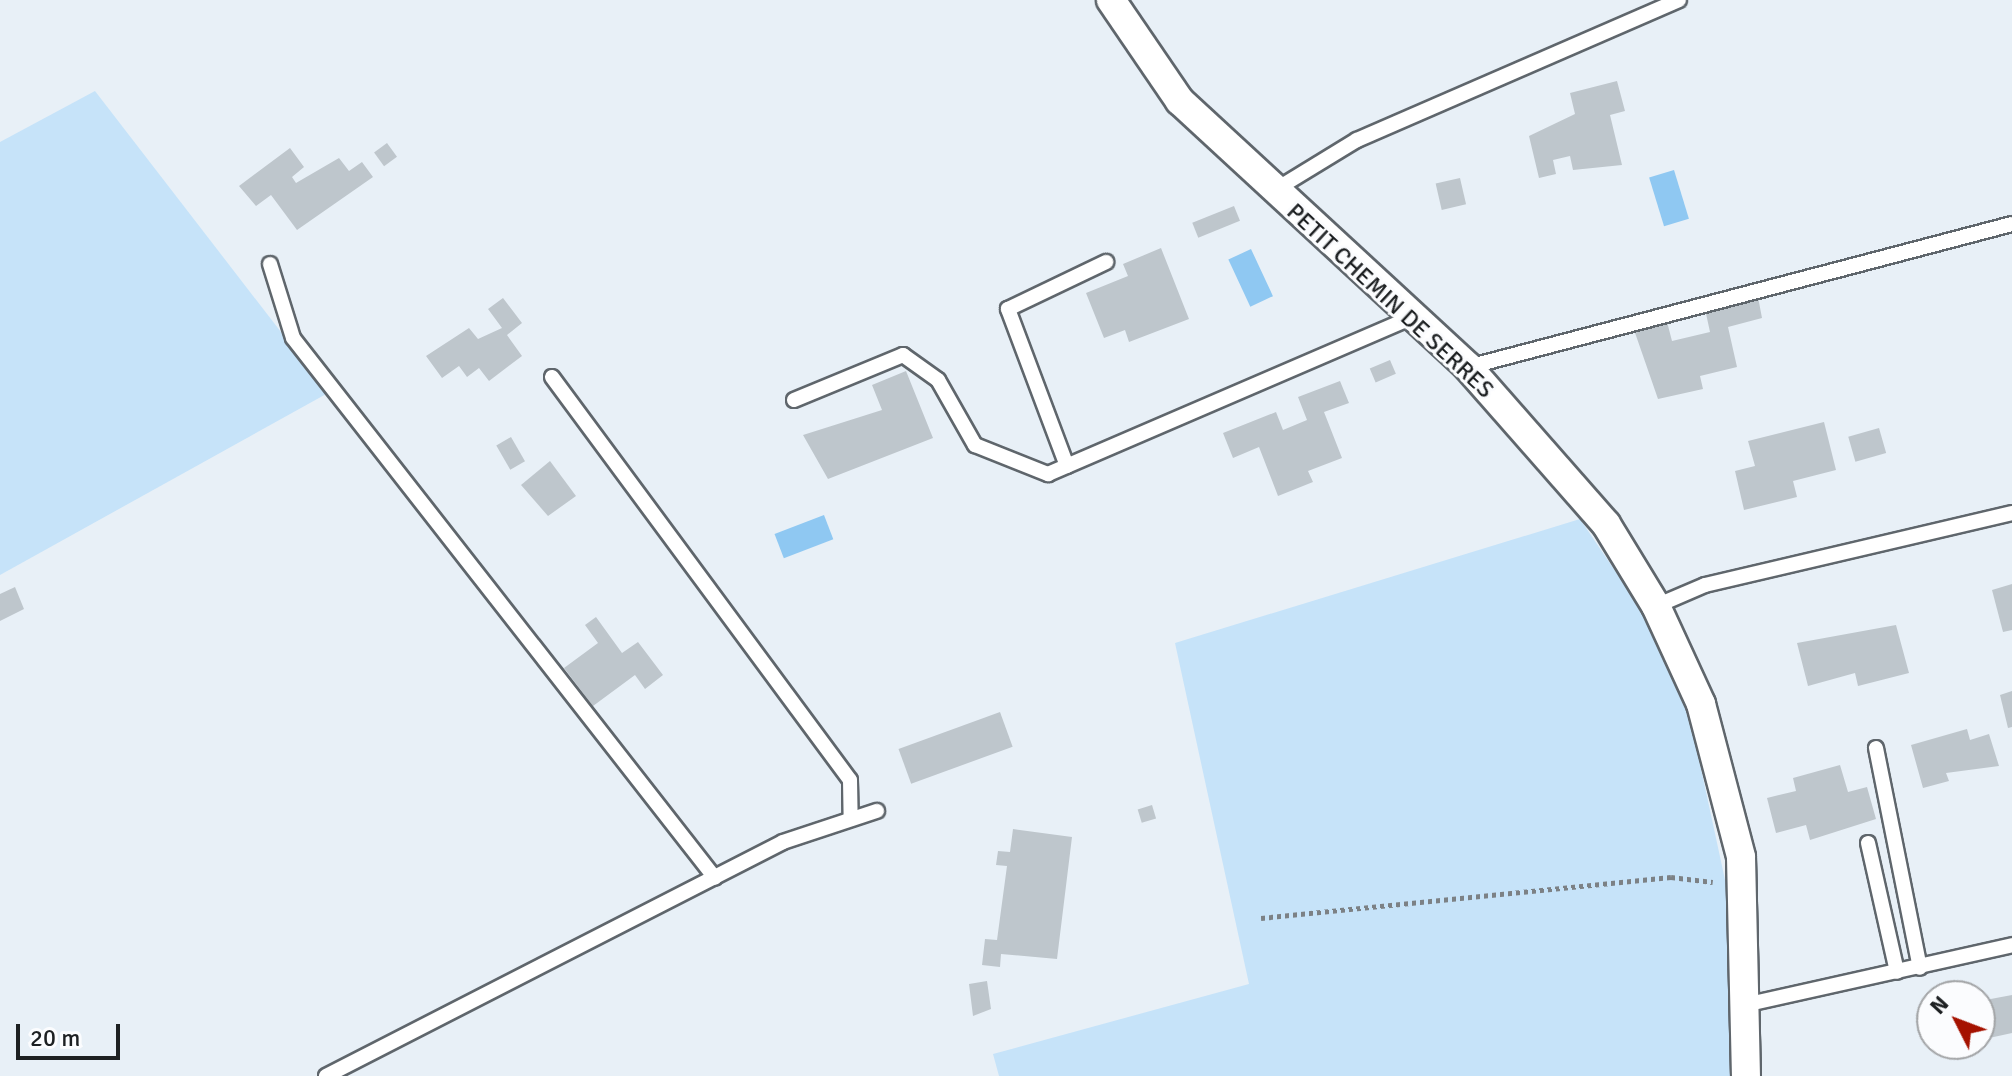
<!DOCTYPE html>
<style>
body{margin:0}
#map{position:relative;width:2012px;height:1076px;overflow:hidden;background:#e8f0f7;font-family:Signika,sans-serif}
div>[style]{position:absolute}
.green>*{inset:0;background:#c6e3f9}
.water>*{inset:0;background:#8fc8f2;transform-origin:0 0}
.building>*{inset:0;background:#bec6cc;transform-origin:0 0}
.path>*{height:5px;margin-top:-2.5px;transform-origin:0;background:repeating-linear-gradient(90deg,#7c8185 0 4px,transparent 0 8px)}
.roads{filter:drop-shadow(2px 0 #5f666c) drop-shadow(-2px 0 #5f666c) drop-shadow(0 2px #5f666c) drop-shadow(0 -2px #5f666c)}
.service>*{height:14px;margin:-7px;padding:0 7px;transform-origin:7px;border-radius:7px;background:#fff}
.minor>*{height:28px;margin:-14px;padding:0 14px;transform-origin:14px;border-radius:14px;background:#fff}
span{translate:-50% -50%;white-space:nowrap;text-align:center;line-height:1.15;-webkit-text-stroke:6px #fbfcfe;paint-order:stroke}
.street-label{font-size:24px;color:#1d2022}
.north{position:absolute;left:1916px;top:980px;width:80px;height:80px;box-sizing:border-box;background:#fbfcfe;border:2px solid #a2a4a6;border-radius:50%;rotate:312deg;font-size:22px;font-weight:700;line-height:32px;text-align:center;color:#1d2022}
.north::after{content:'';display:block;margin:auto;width:28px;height:36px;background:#a51200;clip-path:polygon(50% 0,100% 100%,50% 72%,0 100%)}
.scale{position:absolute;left:16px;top:1024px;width:104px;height:36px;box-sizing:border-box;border:4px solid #1d2022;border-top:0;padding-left:10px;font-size:24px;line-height:28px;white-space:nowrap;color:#1d2022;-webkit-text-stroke:6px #fbfcfe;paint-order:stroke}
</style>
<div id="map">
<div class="green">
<i style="clip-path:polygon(95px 91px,328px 393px,0 575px,0 142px)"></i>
<i style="clip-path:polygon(1580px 519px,1645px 615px,1687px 704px,1727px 889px,1730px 1076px,999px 1076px,993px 1054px,1249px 984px,1175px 643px)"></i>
</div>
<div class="water">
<i style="left:1674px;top:170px;width:51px;height:26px;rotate:73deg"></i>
<i style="left:1251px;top:249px;width:52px;height:25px;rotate:65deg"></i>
<i style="left:824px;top:515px;width:26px;height:53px;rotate:69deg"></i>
</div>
<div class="building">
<i style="clip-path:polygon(1617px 81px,1625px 111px,1610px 115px,1622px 165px,1573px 170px,1570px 156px,1553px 160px,1556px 174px,1539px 178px,1529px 136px,1575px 114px,1570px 93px)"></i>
<i style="left:387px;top:143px;width:17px;height:16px;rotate:54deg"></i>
<i style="clip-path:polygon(290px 148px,304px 167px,292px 177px,296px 183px,339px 158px,349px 171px,362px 162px,373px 177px,297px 230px,271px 195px,256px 206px,239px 186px)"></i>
<i style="left:1460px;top:178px;width:27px;height:25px;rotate:77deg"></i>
<i style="left:1234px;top:206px;width:16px;height:45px;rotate:68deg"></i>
<i style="clip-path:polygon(1161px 248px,1189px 319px,1129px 342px,1125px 330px,1104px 338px,1086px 293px,1128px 276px,1123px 264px)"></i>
<i style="clip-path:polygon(1758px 297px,1762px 318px,1728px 327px,1737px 367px,1700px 376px,1703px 389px,1658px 399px,1633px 327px,1666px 318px,1672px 341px,1710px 332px,1705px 309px)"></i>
<i style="clip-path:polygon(503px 298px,522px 323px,507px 335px,522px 356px,489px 381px,479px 368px,467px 377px,459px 366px,442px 378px,426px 356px,469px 328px,478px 339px,502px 328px,488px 309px)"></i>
<i style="left:1390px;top:360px;width:15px;height:22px;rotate:67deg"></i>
<i style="clip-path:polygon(906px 371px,933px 438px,828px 479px,803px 435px,882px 410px,872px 385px)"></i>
<i style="clip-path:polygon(1340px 381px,1349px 403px,1324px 412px,1342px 458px,1308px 471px,1313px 482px,1278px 496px,1259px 447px,1233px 458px,1223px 433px,1276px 412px,1283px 430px,1307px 420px,1298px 397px)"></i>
<i style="clip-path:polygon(1824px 422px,1836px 470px,1793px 481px,1797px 497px,1744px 510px,1735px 471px,1755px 466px,1748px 441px)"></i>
<i style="left:1879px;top:428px;width:26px;height:32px;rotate:74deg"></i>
<i style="left:511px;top:437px;width:28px;height:17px;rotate:60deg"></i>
<i style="clip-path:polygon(550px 461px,576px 496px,548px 516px,521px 485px)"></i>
<i style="clip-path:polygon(2012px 584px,2012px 630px,2003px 632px,1992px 590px)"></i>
<i style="clip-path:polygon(15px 587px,24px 609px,0 621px,0 594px)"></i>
<i style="clip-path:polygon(596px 617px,622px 653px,638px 642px,663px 675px,645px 689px,635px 675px,593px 706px,564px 668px,598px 643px,585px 625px)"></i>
<i style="clip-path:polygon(1896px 625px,1909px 673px,1858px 686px,1855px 673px,1808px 686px,1797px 643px)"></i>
<i style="clip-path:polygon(2012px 691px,2012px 727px,2008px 728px,2000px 695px)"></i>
<i style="left:1000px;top:712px;width:37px;height:108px;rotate:70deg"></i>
<i style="clip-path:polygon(1967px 729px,1970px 740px,1989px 734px,1999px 766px,1946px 773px,1949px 781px,1923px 788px,1911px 745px)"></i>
<i style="clip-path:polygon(1840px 765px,1848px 792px,1867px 787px,1876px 819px,1810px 840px,1806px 825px,1776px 833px,1767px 798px,1796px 791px,1793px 778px)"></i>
<i style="left:1152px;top:805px;width:14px;height:15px;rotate:73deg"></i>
<i style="clip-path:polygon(1013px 829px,1072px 837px,1057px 959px,1001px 954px,1000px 967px,982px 965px,985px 939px,997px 940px,1007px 866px,996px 865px,998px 851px,1010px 852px)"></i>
<i style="clip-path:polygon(987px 981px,991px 1009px,973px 1016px,969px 984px)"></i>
<i style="clip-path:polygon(2012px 995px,2012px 1033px,1980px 1040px,1980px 1001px)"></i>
</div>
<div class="path">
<i style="left:1261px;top:918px;width:412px;rotate:-5.7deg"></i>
<i style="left:1671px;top:877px;width:42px;rotate:6.8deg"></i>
</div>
<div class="roads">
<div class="service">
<i style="left:1275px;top:190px;width:96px;rotate:-31.4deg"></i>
<i style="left:1357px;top:140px;width:351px;rotate:-23.5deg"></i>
<i style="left:270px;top:264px;width:77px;rotate:72.7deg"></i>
<i style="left:293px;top:338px;width:685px;rotate:51.99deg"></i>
<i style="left:1468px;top:367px;width:562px;rotate:-14.73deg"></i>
<i style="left:552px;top:377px;width:501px;rotate:53.52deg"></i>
<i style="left:850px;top:780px;width:39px;rotate:89deg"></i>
<i style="left:794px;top:400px;width:118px;rotate:-22.4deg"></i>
<i style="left:903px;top:355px;width:43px;rotate:35.5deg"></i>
<i style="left:938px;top:380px;width:75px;rotate:60.4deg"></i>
<i style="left:975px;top:445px;width:79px;rotate:21.7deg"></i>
<i style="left:1048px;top:474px;width:397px;rotate:-23.3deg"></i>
<i style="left:1067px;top:466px;width:168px;rotate:-110.6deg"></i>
<i style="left:1008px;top:309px;width:109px;rotate:-25.6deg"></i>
<i style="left:1656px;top:606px;width:53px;rotate:-23.2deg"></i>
<i style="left:1705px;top:585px;width:315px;rotate:-13.2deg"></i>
<i style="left:1876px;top:748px;width:224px;rotate:78.7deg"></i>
<i style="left:1868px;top:843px;width:132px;rotate:77.3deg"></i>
<i style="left:1749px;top:1004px;width:270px;rotate:-12.6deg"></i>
<i style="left:326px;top:1076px;width:513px;rotate:-27.11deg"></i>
<i style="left:783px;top:842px;width:99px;rotate:-18.3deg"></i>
</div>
<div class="minor">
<i style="left:1111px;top:0;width:122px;rotate:55.7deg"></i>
<i style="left:1180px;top:101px;width:392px;rotate:42.7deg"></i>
<i style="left:1468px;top:367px;width:209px;rotate:48.7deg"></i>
<i style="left:1606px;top:524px;width:96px;rotate:58.6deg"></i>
<i style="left:1656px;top:606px;width:108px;rotate:65.3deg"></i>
<i style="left:1701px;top:704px;width:158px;rotate:75.3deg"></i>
<i style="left:1741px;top:857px;width:219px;rotate:88.7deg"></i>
</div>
</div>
<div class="street-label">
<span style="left:1390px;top:301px;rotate:43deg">PETIT CHEMIN DE SERRES</span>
</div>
<div class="north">N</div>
<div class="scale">20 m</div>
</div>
